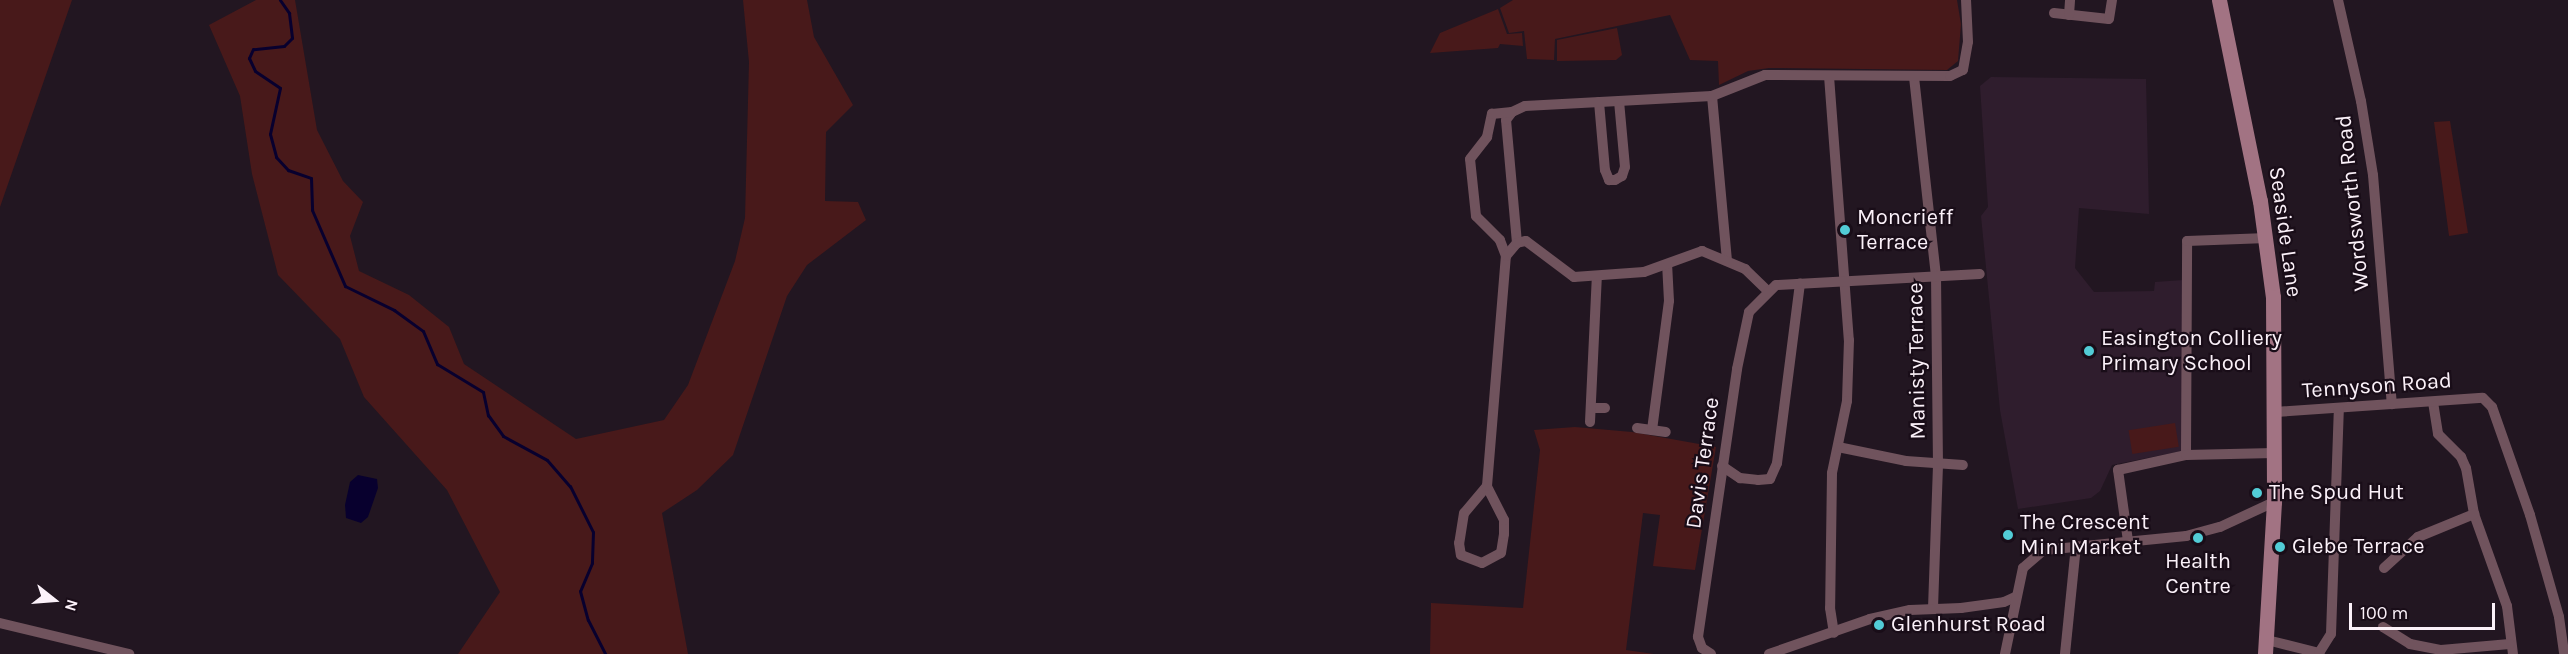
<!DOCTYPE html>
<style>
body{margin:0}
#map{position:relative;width:2568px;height:654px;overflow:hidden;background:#221621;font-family:Karla,sans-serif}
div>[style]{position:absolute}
.built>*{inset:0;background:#2f1d2d}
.green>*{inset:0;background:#48191a;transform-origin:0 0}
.water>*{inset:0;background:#08002e}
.stream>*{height:3px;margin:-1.5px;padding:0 1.5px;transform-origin:1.5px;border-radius:1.5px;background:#08002e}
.street>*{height:10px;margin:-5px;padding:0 5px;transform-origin:5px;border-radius:5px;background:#70535d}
.secondary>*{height:15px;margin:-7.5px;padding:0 7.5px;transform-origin:7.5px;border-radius:7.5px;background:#a27383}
.dots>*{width:16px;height:16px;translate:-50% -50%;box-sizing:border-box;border:3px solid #190d18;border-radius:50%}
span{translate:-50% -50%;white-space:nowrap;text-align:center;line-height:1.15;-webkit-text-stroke:4.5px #190d18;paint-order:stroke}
.street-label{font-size:22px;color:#fbf1f9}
.poi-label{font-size:22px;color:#fbf1f9}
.left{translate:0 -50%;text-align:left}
.north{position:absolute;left:24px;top:570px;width:60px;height:60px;-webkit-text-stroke:4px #190d18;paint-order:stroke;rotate:107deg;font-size:16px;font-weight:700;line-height:24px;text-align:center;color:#fbf1f9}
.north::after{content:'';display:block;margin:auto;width:21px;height:27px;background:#fbf1f9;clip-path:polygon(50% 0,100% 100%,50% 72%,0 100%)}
.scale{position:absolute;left:2349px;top:603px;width:146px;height:27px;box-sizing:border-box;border:3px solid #fbf1f9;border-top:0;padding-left:8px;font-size:18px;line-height:21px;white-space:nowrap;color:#fbf1f9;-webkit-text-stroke:4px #190d18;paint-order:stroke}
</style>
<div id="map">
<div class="built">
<i style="clip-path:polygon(1991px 77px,2146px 79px,2149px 214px,2079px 208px,2075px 268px,2094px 292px,2154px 291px,2155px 282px,2183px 280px,2182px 451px,2112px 465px,2100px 491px,2091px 498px,2018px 509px,2000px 410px,1981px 216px,1988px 207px,1980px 86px)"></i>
</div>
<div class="green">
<i style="clip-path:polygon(0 0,72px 0,0 207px)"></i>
<i style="clip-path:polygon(256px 0,295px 0,317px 130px,343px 181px,363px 202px,350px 236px,359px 271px,409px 295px,449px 327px,464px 364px,576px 439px,664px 420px,688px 385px,735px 261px,745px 218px,749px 62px,743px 0,807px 0,814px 37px,853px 105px,826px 132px,825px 201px,858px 202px,866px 220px,807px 265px,787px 296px,733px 455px,697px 490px,662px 513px,688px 654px,458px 654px,500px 592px,447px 490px,364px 397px,340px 339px,278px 275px,252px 174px,240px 96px,209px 25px)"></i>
<i style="clip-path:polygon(1513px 0,1957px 0,1961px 24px,1958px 61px,1947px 70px,1769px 68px,1748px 71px,1719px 85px,1718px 61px,1690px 60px,1670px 15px,1555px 39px,1554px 60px,1527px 59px,1524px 31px,1509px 33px,1500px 8px)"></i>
<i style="clip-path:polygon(1498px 9px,1507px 34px,1522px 33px,1523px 46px,1500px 44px,1498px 48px,1430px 53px,1440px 33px)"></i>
<i style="clip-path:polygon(1617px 28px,1622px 55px,1616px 60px,1557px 61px,1557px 40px)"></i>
<i style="clip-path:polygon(2450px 121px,2468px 233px,2449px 236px,2434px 122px)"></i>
<i style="left:2175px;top:423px;width:24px;height:47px;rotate:81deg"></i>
<i style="clip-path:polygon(1575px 427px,1632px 432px,1716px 447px,1695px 570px,1653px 566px,1660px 515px,1643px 513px,1626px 650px,1654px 654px,1430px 654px,1431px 603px,1523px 608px,1540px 450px,1534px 430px)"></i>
</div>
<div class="water">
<i style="clip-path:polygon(358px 475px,377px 479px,378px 488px,368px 517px,361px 523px,346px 518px,345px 505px,350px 482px)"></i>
</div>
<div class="stream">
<i style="left:280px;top:0;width:16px;rotate:55deg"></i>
<i style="left:289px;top:13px;width:25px;rotate:83deg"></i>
<i style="left:292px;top:38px;width:11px;rotate:135deg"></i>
<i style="left:284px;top:46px;width:31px;rotate:174deg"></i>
<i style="left:253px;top:49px;width:10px;rotate:114deg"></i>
<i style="left:249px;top:58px;width:14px;rotate:65deg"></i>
<i style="left:255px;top:71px;width:30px;rotate:34deg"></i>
<i style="left:280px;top:88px;width:47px;rotate:102.3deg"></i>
<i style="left:270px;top:134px;width:24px;rotate:75deg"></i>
<i style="left:276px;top:157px;width:18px;rotate:47deg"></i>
<i style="left:288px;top:170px;width:24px;rotate:19deg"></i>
<i style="left:311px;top:178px;width:32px;rotate:88deg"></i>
<i style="left:312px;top:210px;width:83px;rotate:66.5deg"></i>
<i style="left:345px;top:286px;width:55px;rotate:26.1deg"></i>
<i style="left:394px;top:310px;width:36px;rotate:36deg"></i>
<i style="left:423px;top:331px;width:36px;rotate:67deg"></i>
<i style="left:437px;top:364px;width:54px;rotate:31.3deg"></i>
<i style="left:483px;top:392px;width:24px;rotate:78deg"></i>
<i style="left:488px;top:415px;width:26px;rotate:54deg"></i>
<i style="left:503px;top:436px;width:50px;rotate:28.6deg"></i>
<i style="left:547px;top:460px;width:35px;rotate:49deg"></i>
<i style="left:570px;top:486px;width:51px;rotate:63.4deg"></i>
<i style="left:593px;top:532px;width:31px;rotate:92deg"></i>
<i style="left:592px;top:563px;width:30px;rotate:113deg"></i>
<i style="left:580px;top:591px;width:30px;rotate:75deg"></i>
<i style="left:588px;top:620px;width:38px;rotate:63deg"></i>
</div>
<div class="street">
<i style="left:2338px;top:0;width:104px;rotate:77.2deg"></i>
<i style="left:2361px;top:101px;width:75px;rotate:80.8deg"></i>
<i style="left:2373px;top:175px;width:230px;rotate:85.3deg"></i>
<i style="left:2054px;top:13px;width:55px;rotate:6.2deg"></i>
<i style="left:2109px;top:19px;width:19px;rotate:-81deg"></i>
<i style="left:2069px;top:15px;width:15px;rotate:-86deg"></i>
<i style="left:1829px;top:76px;width:265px;rotate:85.7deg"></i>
<i style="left:1849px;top:340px;width:61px;rotate:91.9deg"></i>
<i style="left:1847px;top:401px;width:74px;rotate:101.8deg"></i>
<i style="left:1832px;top:473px;width:135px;rotate:90.8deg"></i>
<i style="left:1830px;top:608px;width:25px;rotate:81deg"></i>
<i style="left:1914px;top:77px;width:199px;rotate:83.7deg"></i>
<i style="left:1936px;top:275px;width:190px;rotate:89.4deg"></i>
<i style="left:1938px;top:465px;width:144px;rotate:92deg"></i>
<i style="left:1712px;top:96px;width:165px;rotate:84.8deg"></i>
<i style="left:1599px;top:102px;width:68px;rotate:85deg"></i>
<i style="left:1605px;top:170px;width:11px;rotate:68deg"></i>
<i style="left:1609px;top:180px;width:6px"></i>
<i style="left:1615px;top:180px;width:8px;rotate:-30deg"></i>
<i style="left:1622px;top:176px;width:9px;rotate:-72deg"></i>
<i style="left:1625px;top:167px;width:66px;rotate:-95.2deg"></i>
<i style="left:1517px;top:243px;width:123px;rotate:-95.1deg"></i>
<i style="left:1506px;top:120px;width:10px;rotate:-53deg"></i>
<i style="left:1512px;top:112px;width:14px;rotate:-25deg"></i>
<i style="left:1525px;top:106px;width:187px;rotate:-3.1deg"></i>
<i style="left:1712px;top:96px;width:57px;rotate:-21.6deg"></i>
<i style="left:1765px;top:75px;width:185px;rotate:0.3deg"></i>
<i style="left:1950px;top:76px;width:14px;rotate:-25deg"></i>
<i style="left:1963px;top:70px;width:28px;rotate:-80deg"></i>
<i style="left:1968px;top:42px;width:42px;rotate:-92.7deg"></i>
<i style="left:1506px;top:256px;width:17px;rotate:-111deg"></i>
<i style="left:1500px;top:240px;width:34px;rotate:-135deg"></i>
<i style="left:1476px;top:216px;width:57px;rotate:-96deg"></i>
<i style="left:1470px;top:159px;width:28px;rotate:-52deg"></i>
<i style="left:1487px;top:137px;width:24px;rotate:-78deg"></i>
<i style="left:1492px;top:114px;width:20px;rotate:-6deg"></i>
<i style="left:2433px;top:402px;width:32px;rotate:81deg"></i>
<i style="left:2438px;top:434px;width:33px;rotate:45deg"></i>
<i style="left:2461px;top:457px;width:12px;rotate:66deg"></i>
<i style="left:2466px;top:468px;width:47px;rotate:80.1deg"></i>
<i style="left:2474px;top:514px;width:98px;rotate:70.3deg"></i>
<i style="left:2507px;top:606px;width:48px;rotate:82.9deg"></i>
<i style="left:1591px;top:408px;width:14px"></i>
<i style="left:2275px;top:412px;width:208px;rotate:-3.9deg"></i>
<i style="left:2483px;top:398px;width:13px;rotate:45deg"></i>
<i style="left:2492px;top:407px;width:114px;rotate:70.6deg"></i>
<i style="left:2530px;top:515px;width:106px;rotate:74.1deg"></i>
<i style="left:2559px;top:617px;width:37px;rotate:82deg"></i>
<i style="left:1590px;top:422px;width:146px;rotate:-87.3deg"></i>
<i style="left:1637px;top:428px;width:29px;rotate:8deg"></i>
<i style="left:1652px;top:430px;width:130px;rotate:-82.5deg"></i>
<i style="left:1669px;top:301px;width:36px;rotate:-93deg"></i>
<i style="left:1838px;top:447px;width:69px;rotate:11.6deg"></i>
<i style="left:1906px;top:461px;width:57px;rotate:4deg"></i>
<i style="left:2186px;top:455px;width:214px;rotate:-89.7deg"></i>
<i style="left:2187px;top:241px;width:80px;rotate:-2.1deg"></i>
<i style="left:1722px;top:466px;width:22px;rotate:34deg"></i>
<i style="left:1740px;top:478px;width:18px;rotate:6deg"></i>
<i style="left:1758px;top:480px;width:12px;rotate:-5deg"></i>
<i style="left:1770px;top:479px;width:17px;rotate:-66deg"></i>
<i style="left:1777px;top:463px;width:181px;rotate:-82.7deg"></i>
<i style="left:1487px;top:486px;width:35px;rotate:130deg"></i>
<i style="left:1464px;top:513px;width:30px;rotate:99deg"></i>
<i style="left:1459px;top:543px;width:12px;rotate:81deg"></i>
<i style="left:1461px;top:555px;width:22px;rotate:21deg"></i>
<i style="left:1482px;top:563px;width:21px;rotate:-28deg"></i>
<i style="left:1501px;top:553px;width:19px;rotate:-81deg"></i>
<i style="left:1504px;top:534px;width:14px;rotate:-90deg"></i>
<i style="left:1504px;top:520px;width:38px;rotate:-117deg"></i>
<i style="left:1487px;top:486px;width:231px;rotate:-85.3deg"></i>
<i style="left:1506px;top:256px;width:17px;rotate:-50deg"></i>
<i style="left:1517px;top:243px;width:9px;rotate:-13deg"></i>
<i style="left:1526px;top:241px;width:60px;rotate:36.9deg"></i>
<i style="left:1574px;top:277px;width:70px;rotate:-4.1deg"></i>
<i style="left:1644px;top:272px;width:62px;rotate:-19.9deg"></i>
<i style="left:1702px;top:251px;width:47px;rotate:22.7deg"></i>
<i style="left:1745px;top:269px;width:32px;rotate:44deg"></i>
<i style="left:2128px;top:541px;width:72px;rotate:-98deg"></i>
<i style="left:2118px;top:470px;width:70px;rotate:-12.4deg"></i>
<i style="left:2186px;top:455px;width:88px;rotate:-1.3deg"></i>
<i style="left:2384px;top:568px;width:46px;rotate:-42.4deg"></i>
<i style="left:2418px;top:537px;width:61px;rotate:-22.3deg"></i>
<i style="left:0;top:623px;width:133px;rotate:13.5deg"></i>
<i style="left:2383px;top:627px;width:32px;rotate:32deg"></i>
<i style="left:2410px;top:644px;width:32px;rotate:11deg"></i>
<i style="left:2441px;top:650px;width:69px;rotate:-5deg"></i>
<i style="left:2267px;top:640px;width:54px;rotate:14deg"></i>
<i style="left:2319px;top:653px;width:22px;rotate:-58deg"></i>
<i style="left:2331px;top:634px;width:226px;rotate:-88deg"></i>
<i style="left:1711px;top:654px;width:11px;rotate:-146deg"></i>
<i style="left:1702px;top:648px;width:12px;rotate:-110deg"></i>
<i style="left:1698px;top:637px;width:271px;rotate:-81.7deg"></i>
<i style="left:1737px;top:369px;width:58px;rotate:-78.1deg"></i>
<i style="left:1749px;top:312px;width:38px;rotate:-45deg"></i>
<i style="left:1776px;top:285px;width:204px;rotate:-3.1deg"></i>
<i style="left:1769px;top:654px;width:107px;rotate:-19.1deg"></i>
<i style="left:1870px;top:619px;width:41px;rotate:-12.7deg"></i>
<i style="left:1910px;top:610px;width:51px;rotate:-2.2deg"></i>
<i style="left:1961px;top:608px;width:43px;rotate:-7.9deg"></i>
<i style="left:2004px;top:602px;width:12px;rotate:-24deg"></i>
<i style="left:2005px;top:654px;width:88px;rotate:-78.2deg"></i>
<i style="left:2023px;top:568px;width:28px;rotate:-41deg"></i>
<i style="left:2044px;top:550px;width:143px;rotate:-5.6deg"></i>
<i style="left:2186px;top:536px;width:35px;rotate:-15deg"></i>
<i style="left:2220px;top:527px;width:60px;rotate:-24.8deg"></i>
<i style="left:2065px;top:654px;width:109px;rotate:-84.2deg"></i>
</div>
<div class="secondary">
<i style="left:2219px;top:0;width:205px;rotate:78.5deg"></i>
<i style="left:2260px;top:201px;width:97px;rotate:82.3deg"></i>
<i style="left:2273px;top:297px;width:205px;rotate:89.7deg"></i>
<i style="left:2274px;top:502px;width:152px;rotate:93.4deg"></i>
</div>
<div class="dots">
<i style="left:1845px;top:230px;background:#52ccd6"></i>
<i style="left:2089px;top:351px;background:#52ccd6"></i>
<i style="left:2257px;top:493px;background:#52ccd6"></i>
<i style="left:2008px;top:535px;background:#52ccd6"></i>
<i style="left:2198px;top:538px;background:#52ccd6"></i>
<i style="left:2280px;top:547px;background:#52ccd6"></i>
<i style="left:1879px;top:625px;background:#52ccd6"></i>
</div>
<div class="street-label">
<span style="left:2353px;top:203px;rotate:-96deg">Wordsworth Road</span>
<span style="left:2285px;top:232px;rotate:82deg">Seaside Lane</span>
<span style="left:1917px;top:361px;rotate:-91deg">Manisty Terrace</span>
<span style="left:2377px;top:386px;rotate:-4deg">Tennyson Road</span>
<span style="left:1703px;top:463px;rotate:-82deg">Davis Terrace</span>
</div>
<div class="poi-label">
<span class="left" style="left:1857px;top:230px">Moncrieff<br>Terrace</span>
<span class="left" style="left:2101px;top:351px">Easington Colliery<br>Primary School</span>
<span class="left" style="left:2269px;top:493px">The Spud Hut</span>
<span class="left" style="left:2020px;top:535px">The Crescent<br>Mini Market</span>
<span class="left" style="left:2292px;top:547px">Glebe Terrace</span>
<span style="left:2198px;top:574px">Health<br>Centre</span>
<span class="left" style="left:1891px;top:625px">Glenhurst Road</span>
</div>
<div class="north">N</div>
<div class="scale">100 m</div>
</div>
